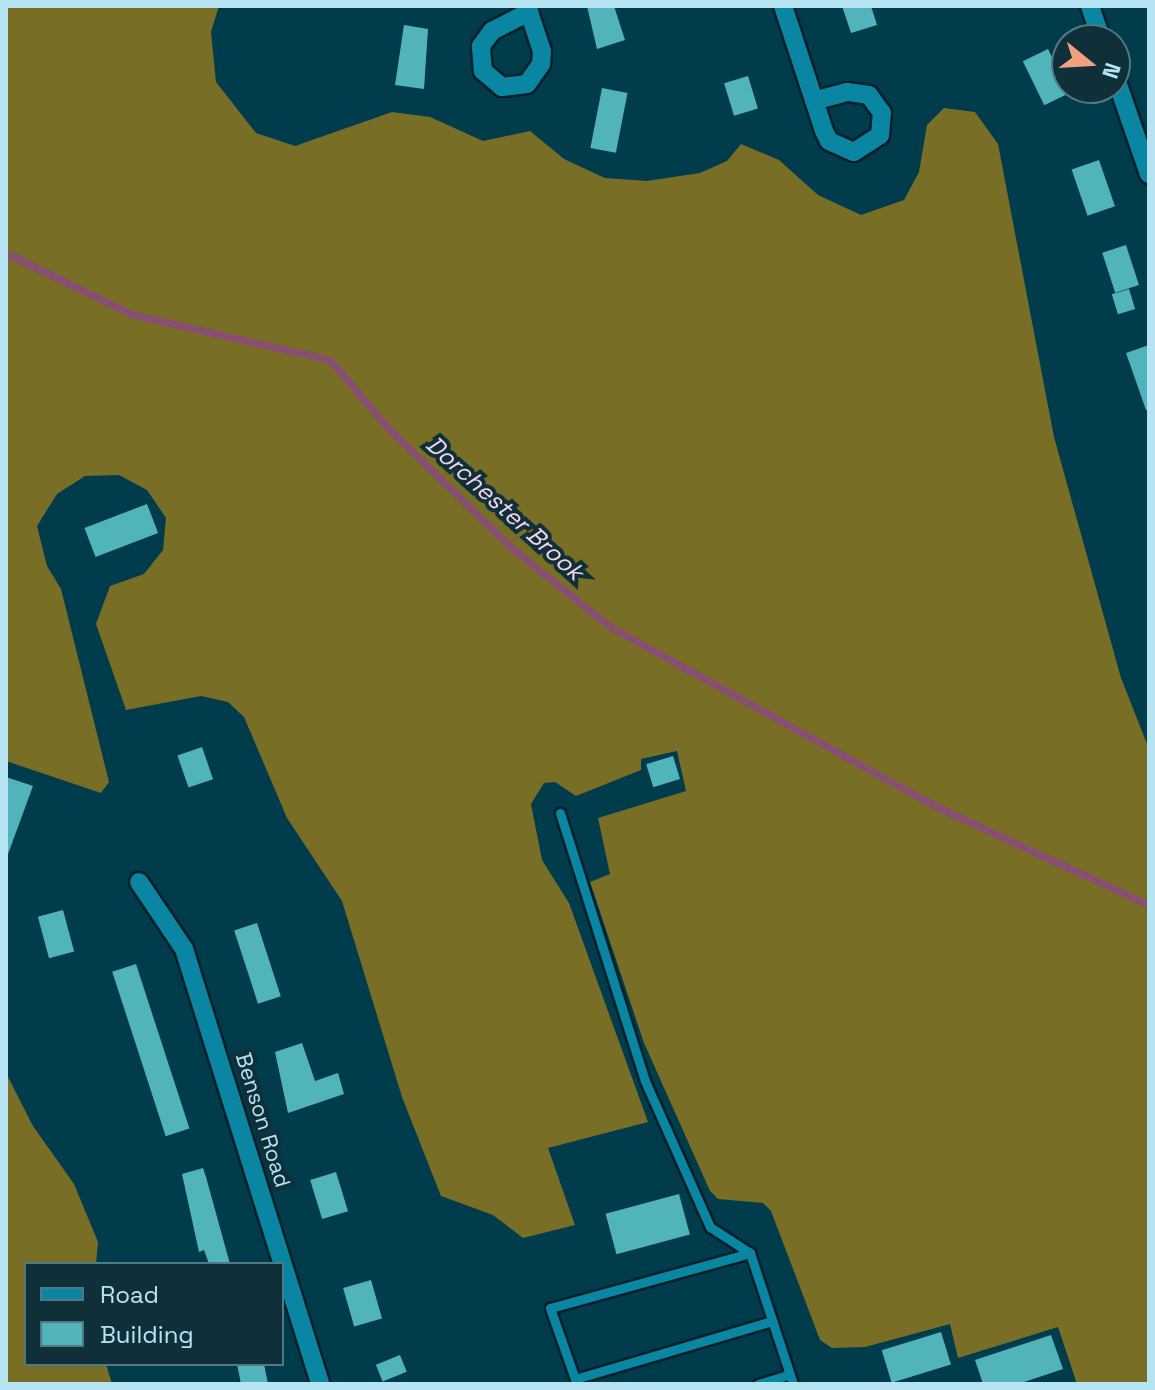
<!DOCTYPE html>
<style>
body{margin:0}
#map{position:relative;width:1155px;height:1390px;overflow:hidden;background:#003c4b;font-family:"Space Grotesk",sans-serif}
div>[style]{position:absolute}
.forest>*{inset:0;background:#786e26}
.stream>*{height:7px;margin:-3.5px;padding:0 3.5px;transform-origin:3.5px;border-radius:3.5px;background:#884e74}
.building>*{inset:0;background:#52b4bb;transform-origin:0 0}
.roads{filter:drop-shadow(2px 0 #01212a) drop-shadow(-2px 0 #01212a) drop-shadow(0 2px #01212a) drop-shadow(0 -2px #01212a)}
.service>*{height:9px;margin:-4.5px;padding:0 4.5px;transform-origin:4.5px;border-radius:4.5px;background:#0a85a2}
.minor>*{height:18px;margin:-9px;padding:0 9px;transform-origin:9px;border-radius:9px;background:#0a85a2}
span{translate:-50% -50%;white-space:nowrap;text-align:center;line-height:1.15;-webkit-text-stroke:8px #0f3039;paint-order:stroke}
.street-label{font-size:22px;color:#b6e4f3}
.water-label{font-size:24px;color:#f7d3e9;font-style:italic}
.frame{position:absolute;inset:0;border:8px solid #b6e4f3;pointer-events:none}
.legend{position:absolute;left:24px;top:1262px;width:260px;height:104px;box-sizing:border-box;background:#0f3039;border:2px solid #527883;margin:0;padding:10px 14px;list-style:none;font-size:24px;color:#b6e4f3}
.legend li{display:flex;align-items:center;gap:16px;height:40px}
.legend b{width:40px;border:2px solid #527883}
.north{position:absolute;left:1051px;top:24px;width:80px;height:80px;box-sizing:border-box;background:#0f3039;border:2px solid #527883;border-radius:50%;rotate:108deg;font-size:22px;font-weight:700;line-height:32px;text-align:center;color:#b6e4f3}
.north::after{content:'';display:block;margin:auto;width:28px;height:36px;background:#f3a081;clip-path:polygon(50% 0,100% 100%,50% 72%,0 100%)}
</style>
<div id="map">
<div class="forest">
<i style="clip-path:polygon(6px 6px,219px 6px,211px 32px,216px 82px,256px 133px,295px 146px,392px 112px,430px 117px,483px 141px,530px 131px,564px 159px,605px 178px,647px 181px,700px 173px,727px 161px,741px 144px,779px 160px,818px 195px,861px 215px,904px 200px,919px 172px,927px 125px,944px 108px,975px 112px,998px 144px,1054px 437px,1121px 678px,1149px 749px,1149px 1384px,1077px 1384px,1058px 1327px,958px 1358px,950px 1324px,865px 1347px,832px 1348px,820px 1340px,771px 1211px,763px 1203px,718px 1199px,710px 1191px,644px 1043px,590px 882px,610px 874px,598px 818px,686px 791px,677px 751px,641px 759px,641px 770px,576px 796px,555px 782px,544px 783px,531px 804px,542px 860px,569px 903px,648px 1122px,548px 1148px,575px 1225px,523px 1238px,493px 1215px,441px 1196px,402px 1097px,342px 901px,287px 818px,244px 717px,228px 702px,201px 696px,126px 710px,96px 624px,110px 586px,144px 574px,163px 550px,166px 518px,147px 490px,119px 475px,85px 476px,57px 494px,37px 526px,47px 566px,61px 589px,109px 782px,101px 793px,6px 761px)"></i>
<i style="clip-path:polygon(6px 1073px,33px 1126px,74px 1184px,98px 1242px,96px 1264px,26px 1264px,26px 1364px,106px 1364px,112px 1384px,6px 1384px)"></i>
</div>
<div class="stream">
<i style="left:6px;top:253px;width:139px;rotate:26deg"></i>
<i style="left:131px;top:314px;width:204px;rotate:13deg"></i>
<i style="left:330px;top:360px;width:92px;rotate:49.4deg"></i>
<i style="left:390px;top:430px;width:171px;rotate:44.1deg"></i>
<i style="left:513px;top:549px;width:123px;rotate:38.7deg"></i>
<i style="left:609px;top:626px;width:372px;rotate:28.9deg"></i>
<i style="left:935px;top:806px;width:236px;rotate:24.8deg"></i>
</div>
<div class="building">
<i style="clip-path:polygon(587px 6px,614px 6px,625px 40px,597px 49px)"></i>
<i style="clip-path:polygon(842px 6px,871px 6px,877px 25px,851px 33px)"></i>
<i style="clip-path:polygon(404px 25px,428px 29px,424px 89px,395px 85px)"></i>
<i style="left:1048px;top:49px;width:49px;height:28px;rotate:64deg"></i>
<i style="left:748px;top:76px;width:34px;height:25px;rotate:73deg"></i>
<i style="left:602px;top:88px;width:26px;height:61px;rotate:11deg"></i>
<i style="left:1099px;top:160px;width:49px;height:29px;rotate:71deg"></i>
<i style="left:1126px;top:245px;width:42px;height:25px;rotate:72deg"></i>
<i style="left:1129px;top:289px;width:21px;height:18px;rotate:73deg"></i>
<i style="clip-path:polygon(1149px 345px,1149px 410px,1146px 410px,1126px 353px)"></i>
<i style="left:147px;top:504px;width:31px;height:67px;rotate:69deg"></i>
<i style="left:202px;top:747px;width:34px;height:26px;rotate:71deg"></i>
<i style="left:673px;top:756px;width:24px;height:28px;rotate:73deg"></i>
<i style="clip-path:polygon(6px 777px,33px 786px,8px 854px,6px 853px)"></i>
<i style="left:63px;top:910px;width:43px;height:26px;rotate:75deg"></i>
<i style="left:257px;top:923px;width:77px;height:24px;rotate:72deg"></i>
<i style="left:136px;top:964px;width:173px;height:25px;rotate:72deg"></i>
<i style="clip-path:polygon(302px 1043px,315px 1081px,338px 1073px,344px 1094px,288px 1113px,275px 1052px)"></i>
<i style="clip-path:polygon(203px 1168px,206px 1177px,230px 1264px,209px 1264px,204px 1250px,199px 1252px,182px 1174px)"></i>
<i style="left:336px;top:1172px;width:41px;height:27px;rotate:73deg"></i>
<i style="left:679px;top:1194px;width:42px;height:76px;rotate:75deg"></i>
<i style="left:371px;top:1280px;width:40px;height:29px;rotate:74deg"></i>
<i style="left:941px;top:1332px;width:34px;height:62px;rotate:73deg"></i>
<i style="clip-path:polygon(1051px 1335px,1063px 1369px,1018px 1384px,983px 1384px,975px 1360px)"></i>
<i style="left:400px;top:1355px;width:18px;height:26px;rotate:68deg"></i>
<i style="clip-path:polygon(237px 1364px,264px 1364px,268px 1384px,241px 1384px)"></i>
</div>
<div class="roads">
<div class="service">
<i style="left:560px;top:813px;width:281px;rotate:72.4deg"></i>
<i style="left:645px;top:1081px;width:160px;rotate:66deg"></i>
<i style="left:710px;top:1227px;width:48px;rotate:33deg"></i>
<i style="left:750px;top:1253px;width:138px;rotate:71.8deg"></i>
<i style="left:750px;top:1253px;width:207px;rotate:164.6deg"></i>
<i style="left:550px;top:1308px;width:75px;rotate:70.6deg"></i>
<i style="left:575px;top:1379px;width:205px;rotate:-16.4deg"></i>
<i style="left:758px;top:1384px;width:31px;rotate:-17deg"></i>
</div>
<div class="minor">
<i style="left:527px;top:6px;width:47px;rotate:71.6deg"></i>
<i style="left:542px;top:51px;width:13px;rotate:94deg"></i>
<i style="left:541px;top:64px;width:24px;rotate:125deg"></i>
<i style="left:527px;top:84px;width:25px;rotate:173deg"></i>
<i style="left:502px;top:87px;width:25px;rotate:-140deg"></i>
<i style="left:483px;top:71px;width:25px;rotate:-95deg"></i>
<i style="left:481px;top:46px;width:19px;rotate:-54deg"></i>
<i style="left:492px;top:31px;width:42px;rotate:-27.2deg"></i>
<i style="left:783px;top:6px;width:132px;rotate:71.8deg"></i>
<i style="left:824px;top:131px;width:11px;rotate:63deg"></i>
<i style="left:829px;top:141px;width:27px;rotate:24deg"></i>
<i style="left:854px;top:152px;width:31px;rotate:-33deg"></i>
<i style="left:880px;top:135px;width:22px;rotate:-85deg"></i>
<i style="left:882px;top:113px;width:22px;rotate:-126deg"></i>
<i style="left:869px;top:95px;width:22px;rotate:-172deg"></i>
<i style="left:847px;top:92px;width:34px;rotate:165deg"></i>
<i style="left:1090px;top:6px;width:36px;rotate:71deg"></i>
<i style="left:1115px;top:76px;width:104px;rotate:70.9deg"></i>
<i style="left:139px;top:882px;width:81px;rotate:56.1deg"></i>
<i style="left:184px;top:949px;width:456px;rotate:72.6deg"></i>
</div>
</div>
<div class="street-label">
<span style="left:263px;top:1120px;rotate:73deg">Benson Road</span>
</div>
<div class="water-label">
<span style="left:505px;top:508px;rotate:42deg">Dorchester Brook</span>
</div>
<div class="frame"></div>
<ul class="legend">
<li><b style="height:10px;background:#0a85a2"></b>Road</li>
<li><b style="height:22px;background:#52b4bb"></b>Building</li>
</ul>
<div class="north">N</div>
</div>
